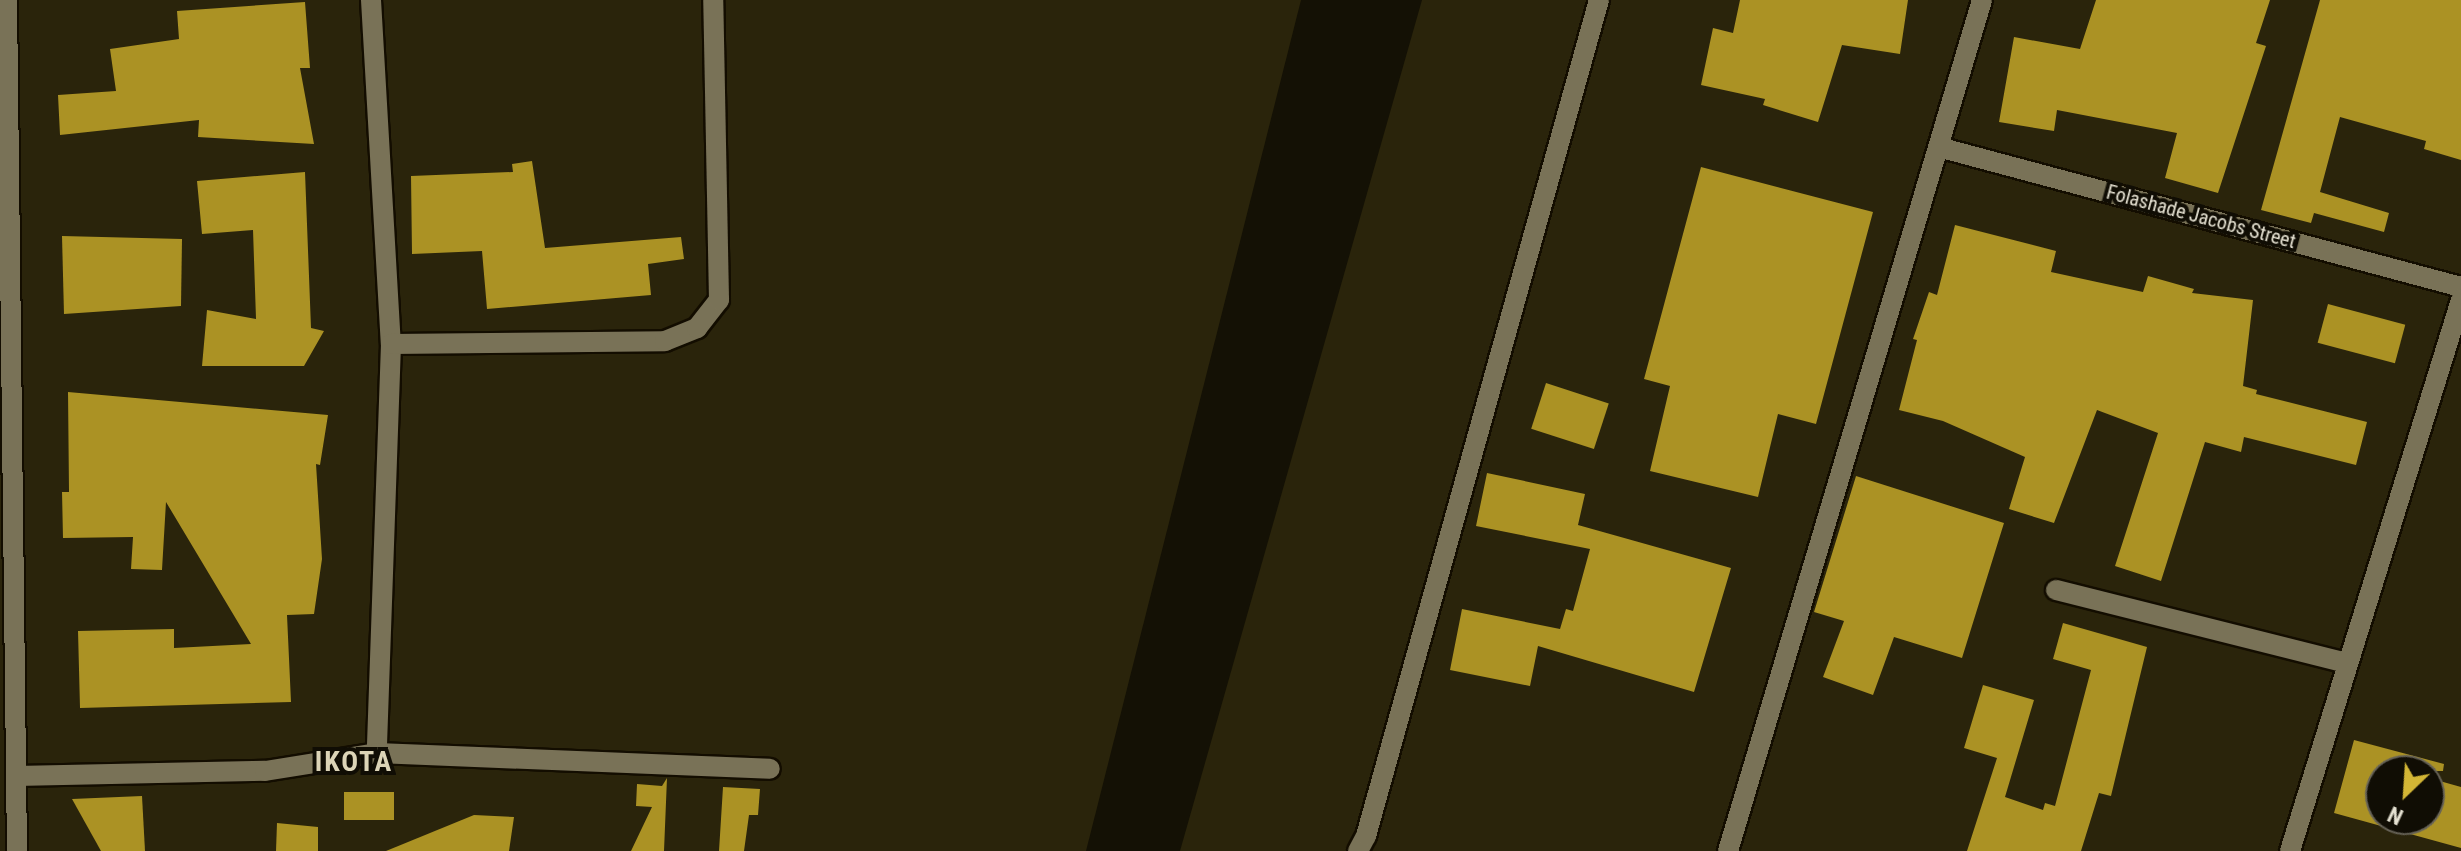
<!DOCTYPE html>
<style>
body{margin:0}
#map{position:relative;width:2461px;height:851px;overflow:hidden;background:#2a240b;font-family:"Roboto Condensed",sans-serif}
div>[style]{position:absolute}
.water>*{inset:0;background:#141105}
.building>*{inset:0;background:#ab9224;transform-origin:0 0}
.roads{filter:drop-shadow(2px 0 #130d00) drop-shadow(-2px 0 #130d00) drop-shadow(0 2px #130d00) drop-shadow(0 -2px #130d00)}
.minor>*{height:20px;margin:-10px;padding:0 10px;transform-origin:10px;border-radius:10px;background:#797257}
.tertiary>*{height:20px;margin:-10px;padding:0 10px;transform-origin:10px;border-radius:10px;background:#797257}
span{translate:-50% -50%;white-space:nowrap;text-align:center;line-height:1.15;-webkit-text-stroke:8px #100d04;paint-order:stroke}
.street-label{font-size:20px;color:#e4e0d1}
.district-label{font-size:28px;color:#dcd4b7;font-weight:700;letter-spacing:2px}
.north{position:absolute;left:2365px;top:755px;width:80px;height:80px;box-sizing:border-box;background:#100d04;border:2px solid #656156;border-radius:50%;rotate:205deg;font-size:22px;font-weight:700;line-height:32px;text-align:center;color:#e4e0d1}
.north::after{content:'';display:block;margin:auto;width:28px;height:36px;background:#d3b635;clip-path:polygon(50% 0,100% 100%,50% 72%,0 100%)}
</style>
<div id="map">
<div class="water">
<i style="clip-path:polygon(1301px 0,1422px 0,1180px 851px,1086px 851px)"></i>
</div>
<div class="building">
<i style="clip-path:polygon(1740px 0,1908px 0,1900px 54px,1842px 45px,1818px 122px,1763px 105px,1765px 99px,1701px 85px,1713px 28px,1733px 33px)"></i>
<i style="clip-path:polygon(2096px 0,2270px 0,2256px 43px,2266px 46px,2218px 193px,2165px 178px,2177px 133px,2057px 110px,2054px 131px,1999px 122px,2014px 37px,2080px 49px)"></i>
<i style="clip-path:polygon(2320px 0,2461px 0,2461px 160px,2424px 149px,2426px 141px,2340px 117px,2320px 192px,2389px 213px,2384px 232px,2314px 213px,2311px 223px,2261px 210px)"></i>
<i style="clip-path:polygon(305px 2px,310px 68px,300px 68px,314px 144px,198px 137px,199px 120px,60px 135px,58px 95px,116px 91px,110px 49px,179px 39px,177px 11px)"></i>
<i style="clip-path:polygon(532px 161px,545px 248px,681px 237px,684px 259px,648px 264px,651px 295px,487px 309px,482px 251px,412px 254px,411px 176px,513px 172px,512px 164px)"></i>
<i style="clip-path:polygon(1701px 167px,1873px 212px,1816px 424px,1778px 414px,1758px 497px,1650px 471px,1670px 386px,1644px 379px)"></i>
<i style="clip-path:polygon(305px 172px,311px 328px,324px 331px,304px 366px,202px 366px,207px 310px,256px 319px,253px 230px,202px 234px,197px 181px)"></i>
<i style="clip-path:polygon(1955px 225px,2056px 251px,2051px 272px,2143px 292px,2148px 276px,2194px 289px,2192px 293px,2253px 300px,2243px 386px,2257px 390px,2256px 394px,2367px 422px,2356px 465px,2244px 437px,2241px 452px,2205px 442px,2161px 581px,2115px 566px,2158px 433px,2097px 410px,2054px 523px,2009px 509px,2025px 457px,1943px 421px,1899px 410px,1917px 340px,1913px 339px,1929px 292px,1937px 295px)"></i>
<i style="clip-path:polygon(62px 236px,182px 239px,181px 306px,64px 314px)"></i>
<i style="left:2328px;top:304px;width:80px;height:40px;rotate:15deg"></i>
<i style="left:1546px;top:383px;width:66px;height:48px;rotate:18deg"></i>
<i style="clip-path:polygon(68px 392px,328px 415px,320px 465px,316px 464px,322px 559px,314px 614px,287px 615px,291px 702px,80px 708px,78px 631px,174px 629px,174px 648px,251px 644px,166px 502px,162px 570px,131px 569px,133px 537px,63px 538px,62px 492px,69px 492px)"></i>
<i style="clip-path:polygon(1487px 473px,1585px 494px,1578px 525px,1731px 568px,1694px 692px,1538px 646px,1530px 686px,1450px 670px,1462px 609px,1560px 629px,1566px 609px,1573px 611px,1590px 549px,1476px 526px)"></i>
<i style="clip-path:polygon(1856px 476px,2004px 523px,1962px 658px,1894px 637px,1873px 695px,1823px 677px,1844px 621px,1814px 612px)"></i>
<i style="clip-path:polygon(2063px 623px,2147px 647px,2111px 796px,2099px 793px,2081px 851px,1967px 851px,1997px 758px,1964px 748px,1983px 685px,2034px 700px,2005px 797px,2043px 810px,2045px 803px,2055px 806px,2091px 670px,2053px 659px)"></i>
<i style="clip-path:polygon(2354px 740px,2444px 764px,2443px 771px,2381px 771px,2381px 819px,2429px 819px,2429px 778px,2461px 787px,2461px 848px,2334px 813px)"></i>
<i style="clip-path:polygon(667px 778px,664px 851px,631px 851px,652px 807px,636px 806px,637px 784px,662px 786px)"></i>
<i style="clip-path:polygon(723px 787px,760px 789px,758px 815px,749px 815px,744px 851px,719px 851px)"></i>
<i style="left:344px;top:792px;width:50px;height:28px"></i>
<i style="clip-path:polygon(142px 796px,145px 851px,101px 851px,72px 799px)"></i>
<i style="clip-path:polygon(474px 815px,514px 817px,509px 851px,386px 851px)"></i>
<i style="clip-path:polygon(277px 823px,318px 827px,318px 851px,276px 851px)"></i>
</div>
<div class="roads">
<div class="minor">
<i style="left:371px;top:0;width:345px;rotate:86.7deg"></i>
<i style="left:391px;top:344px;width:409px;rotate:92deg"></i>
<i style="left:1942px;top:148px;width:537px;rotate:14.99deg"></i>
<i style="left:391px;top:344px;width:274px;rotate:-0.6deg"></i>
<i style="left:665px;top:341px;width:35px;rotate:-22deg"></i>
<i style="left:697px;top:328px;width:36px;rotate:-52deg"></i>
<i style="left:719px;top:300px;width:300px;rotate:-91.1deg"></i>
<i style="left:2056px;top:590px;width:299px;rotate:14.1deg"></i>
<i style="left:16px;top:776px;width:249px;rotate:-1.2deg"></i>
<i style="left:265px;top:771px;width:113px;rotate:-9.1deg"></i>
<i style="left:377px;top:753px;width:393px;rotate:2.3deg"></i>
<i style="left:1358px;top:851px;width:17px;rotate:-62deg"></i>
<i style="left:1366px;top:836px;width:868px;rotate:-74.43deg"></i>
<i style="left:1728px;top:851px;width:888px;rotate:-73.38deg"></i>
<i style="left:2290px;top:851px;width:577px;rotate:-72.76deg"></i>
</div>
<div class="tertiary">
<i style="left:7px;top:0;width:851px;rotate:89.33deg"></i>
</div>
</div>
<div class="street-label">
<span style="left:2201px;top:217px;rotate:15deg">Folashade Jacobs Street</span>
</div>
<div class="district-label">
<span style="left:354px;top:762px">IKOTA</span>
</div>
<div class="north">N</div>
</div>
